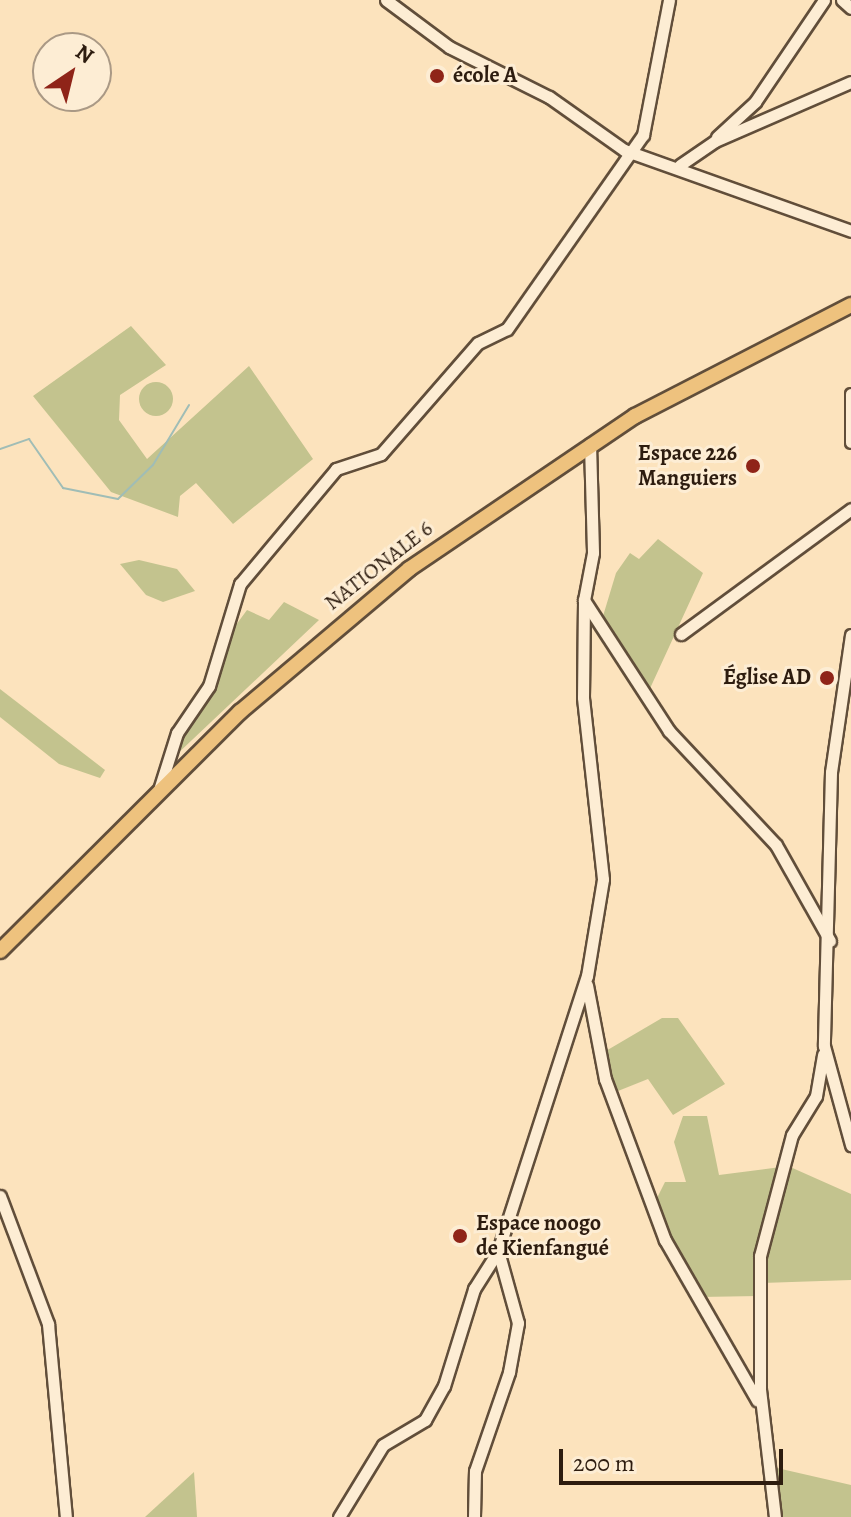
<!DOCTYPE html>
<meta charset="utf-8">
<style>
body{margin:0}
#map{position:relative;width:851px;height:1517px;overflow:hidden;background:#fce3bd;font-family:Alegreya,serif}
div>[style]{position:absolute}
.green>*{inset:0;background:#c3c38e}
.round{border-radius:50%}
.stream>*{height:2px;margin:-1px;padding:0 1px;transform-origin:1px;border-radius:1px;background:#a0bdb6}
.roads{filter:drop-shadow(2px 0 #614e3a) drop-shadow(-2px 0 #614e3a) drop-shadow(0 2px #614e3a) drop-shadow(0 -2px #614e3a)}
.minor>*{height:11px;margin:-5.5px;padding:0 5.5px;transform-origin:5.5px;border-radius:5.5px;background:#fdedd4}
.major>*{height:14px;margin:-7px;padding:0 7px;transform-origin:7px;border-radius:7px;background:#eec27e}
.dots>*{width:22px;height:22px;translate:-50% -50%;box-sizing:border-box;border:4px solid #fdedd4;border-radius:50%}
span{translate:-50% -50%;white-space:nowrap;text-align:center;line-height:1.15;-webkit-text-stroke:6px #fdedd4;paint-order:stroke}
.poi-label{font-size:22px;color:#2d1c0f;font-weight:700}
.left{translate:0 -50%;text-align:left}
.right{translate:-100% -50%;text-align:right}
.street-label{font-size:22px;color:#2d1c0f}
.north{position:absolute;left:32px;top:32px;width:80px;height:80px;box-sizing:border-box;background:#fdedd4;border:2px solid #aa9985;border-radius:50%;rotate:35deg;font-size:22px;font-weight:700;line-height:32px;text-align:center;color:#2d1c0f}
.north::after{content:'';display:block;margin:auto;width:28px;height:36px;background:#8f2418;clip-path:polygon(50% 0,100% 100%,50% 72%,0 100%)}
.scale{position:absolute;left:559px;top:1449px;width:224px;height:36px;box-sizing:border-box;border:4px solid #2d1c0f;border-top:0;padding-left:10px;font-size:24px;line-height:28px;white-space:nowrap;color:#2d1c0f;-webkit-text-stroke:6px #fdedd4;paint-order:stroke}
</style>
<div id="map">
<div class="green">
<i style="clip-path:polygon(131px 326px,166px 365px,120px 395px,119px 420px,147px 459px,249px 366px,313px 459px,233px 524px,196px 483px,180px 496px,178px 517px,111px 492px,33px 396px)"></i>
<i class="round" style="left:139px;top:382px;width:34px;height:34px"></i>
<i style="clip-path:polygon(658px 539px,703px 573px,647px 695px,600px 626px,616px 573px,630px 553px,639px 559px)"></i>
<i style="clip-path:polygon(139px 560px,177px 569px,195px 591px,163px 602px,146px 595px,120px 564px)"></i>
<i style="clip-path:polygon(284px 602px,319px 620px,174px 757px,177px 733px,199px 702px,222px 644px,247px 610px,269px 620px)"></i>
<i style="clip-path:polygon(0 689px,105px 770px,100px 778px,59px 764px,0 717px)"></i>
<i style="clip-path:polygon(662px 1018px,678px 1018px,725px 1084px,673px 1115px,648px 1079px,613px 1093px,599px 1055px)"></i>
<i style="clip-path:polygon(683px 1116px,707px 1116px,719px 1175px,788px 1166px,851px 1194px,851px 1280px,759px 1283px,758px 1296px,700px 1297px,671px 1253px,655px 1202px,665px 1182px,686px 1182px,674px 1142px)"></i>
<i style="clip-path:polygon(777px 1468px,851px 1485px,851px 1517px,781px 1517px)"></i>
<i style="clip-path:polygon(194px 1472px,197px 1517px,145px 1517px)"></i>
</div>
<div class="stream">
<i style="left:0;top:449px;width:31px;rotate:-19deg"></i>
<i style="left:29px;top:439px;width:60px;rotate:55.2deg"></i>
<i style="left:63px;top:488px;width:56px;rotate:11.3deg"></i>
<i style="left:118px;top:499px;width:49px;rotate:-44.2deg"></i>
<i style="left:153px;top:465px;width:70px;rotate:-59deg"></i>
</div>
<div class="roads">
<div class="minor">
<i style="left:386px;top:0;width:79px;rotate:36.7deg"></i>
<i style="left:449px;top:47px;width:112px;rotate:26.6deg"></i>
<i style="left:549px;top:97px;width:92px;rotate:35.2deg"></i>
<i style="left:624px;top:150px;width:241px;rotate:19.6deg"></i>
<i style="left:842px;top:0;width:12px;rotate:42deg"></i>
<i style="left:717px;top:137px;width:52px;rotate:-42.6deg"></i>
<i style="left:755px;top:102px;width:123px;rotate:-55.9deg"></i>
<i style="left:680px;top:165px;width:42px;rotate:-34.4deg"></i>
<i style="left:715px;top:141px;width:148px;rotate:-23.5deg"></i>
<i style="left:851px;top:394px;width:48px;rotate:90deg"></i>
<i style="left:590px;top:444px;width:109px;rotate:88.4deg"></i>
<i style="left:593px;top:553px;width:48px;rotate:100.8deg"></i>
<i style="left:584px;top:600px;width:156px;rotate:57deg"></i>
<i style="left:669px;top:731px;width:156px;rotate:46.8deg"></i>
<i style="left:776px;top:845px;width:110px;rotate:60.6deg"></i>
<i style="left:681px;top:634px;width:211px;rotate:-36.3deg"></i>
<i style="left:851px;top:635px;width:138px;rotate:98.3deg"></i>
<i style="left:831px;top:772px;width:274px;rotate:91.5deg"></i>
<i style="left:824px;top:1046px;width:103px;rotate:74.7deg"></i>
<i style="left:159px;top:790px;width:60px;rotate:-72.5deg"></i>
<i style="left:177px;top:733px;width:57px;rotate:-55.8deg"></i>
<i style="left:209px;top:686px;width:107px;rotate:-73.1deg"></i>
<i style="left:240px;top:584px;width:150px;rotate:-50.1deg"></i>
<i style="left:336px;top:469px;width:47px;rotate:-18.4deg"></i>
<i style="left:381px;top:454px;width:147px;rotate:-48.9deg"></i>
<i style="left:478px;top:343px;width:32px;rotate:-26deg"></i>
<i style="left:507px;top:329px;width:237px;rotate:-55deg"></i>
<i style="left:643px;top:135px;width:137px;rotate:-79.1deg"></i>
<i style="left:587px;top:985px;width:96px;rotate:79.2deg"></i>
<i style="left:605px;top:1079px;width:172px;rotate:69.6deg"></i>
<i style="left:665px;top:1240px;width:185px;rotate:60.1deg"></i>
<i style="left:0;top:1196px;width:137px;rotate:69.4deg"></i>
<i style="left:48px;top:1324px;width:194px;rotate:84.7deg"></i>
<i style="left:339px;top:1517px;width:84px;rotate:-58.6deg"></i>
<i style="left:383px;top:1445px;width:49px;rotate:-30.8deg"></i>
<i style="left:425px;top:1420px;width:39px;rotate:-61deg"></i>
<i style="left:444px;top:1386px;width:102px;rotate:-72.8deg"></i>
<i style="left:474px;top:1289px;width:45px;rotate:-57.7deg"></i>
<i style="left:498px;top:1251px;width:289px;rotate:-72.1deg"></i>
<i style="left:587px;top:976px;width:98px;rotate:-80.6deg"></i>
<i style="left:603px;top:879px;width:183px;rotate:-96.3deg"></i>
<i style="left:583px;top:697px;width:97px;rotate:-89.4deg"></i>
<i style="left:474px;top:1517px;width:46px;rotate:-88.8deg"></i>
<i style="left:475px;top:1471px;width:105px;rotate:-71deg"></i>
<i style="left:509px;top:1372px;width:50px;rotate:-79.6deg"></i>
<i style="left:518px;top:1323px;width:75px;rotate:-105.5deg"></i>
<i style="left:775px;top:1517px;width:128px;rotate:-96.7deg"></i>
<i style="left:760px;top:1390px;width:134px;rotate:-90deg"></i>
<i style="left:760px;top:1256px;width:125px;rotate:-75.2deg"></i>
<i style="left:792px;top:1135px;width:46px;rotate:-58.4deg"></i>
<i style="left:816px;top:1096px;width:42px;rotate:-80.3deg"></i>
</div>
<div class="major">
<i style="left:0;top:951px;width:339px;rotate:-44.9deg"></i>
<i style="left:240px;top:712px;width:221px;rotate:-40.2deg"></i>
<i style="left:409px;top:569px;width:273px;rotate:-34.1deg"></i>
<i style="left:635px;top:416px;width:243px;rotate:-27.2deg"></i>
</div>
</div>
<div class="dots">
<i style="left:437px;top:76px;background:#8f2418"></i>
<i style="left:753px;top:466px;background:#8f2418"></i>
<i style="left:827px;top:678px;background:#8f2418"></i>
<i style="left:460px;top:1236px;background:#8f2418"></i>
</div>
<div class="poi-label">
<span class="left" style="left:453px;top:76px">école A</span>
<span class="right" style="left:737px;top:466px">Espace 226<br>Manguiers</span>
<span class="right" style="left:811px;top:678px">Église AD</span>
<span class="left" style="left:476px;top:1236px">Espace noogo<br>de Kienfangué</span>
</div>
<div class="street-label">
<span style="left:379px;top:566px;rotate:-38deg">NATIONALE 6</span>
</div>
<div class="north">N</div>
<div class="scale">200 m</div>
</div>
